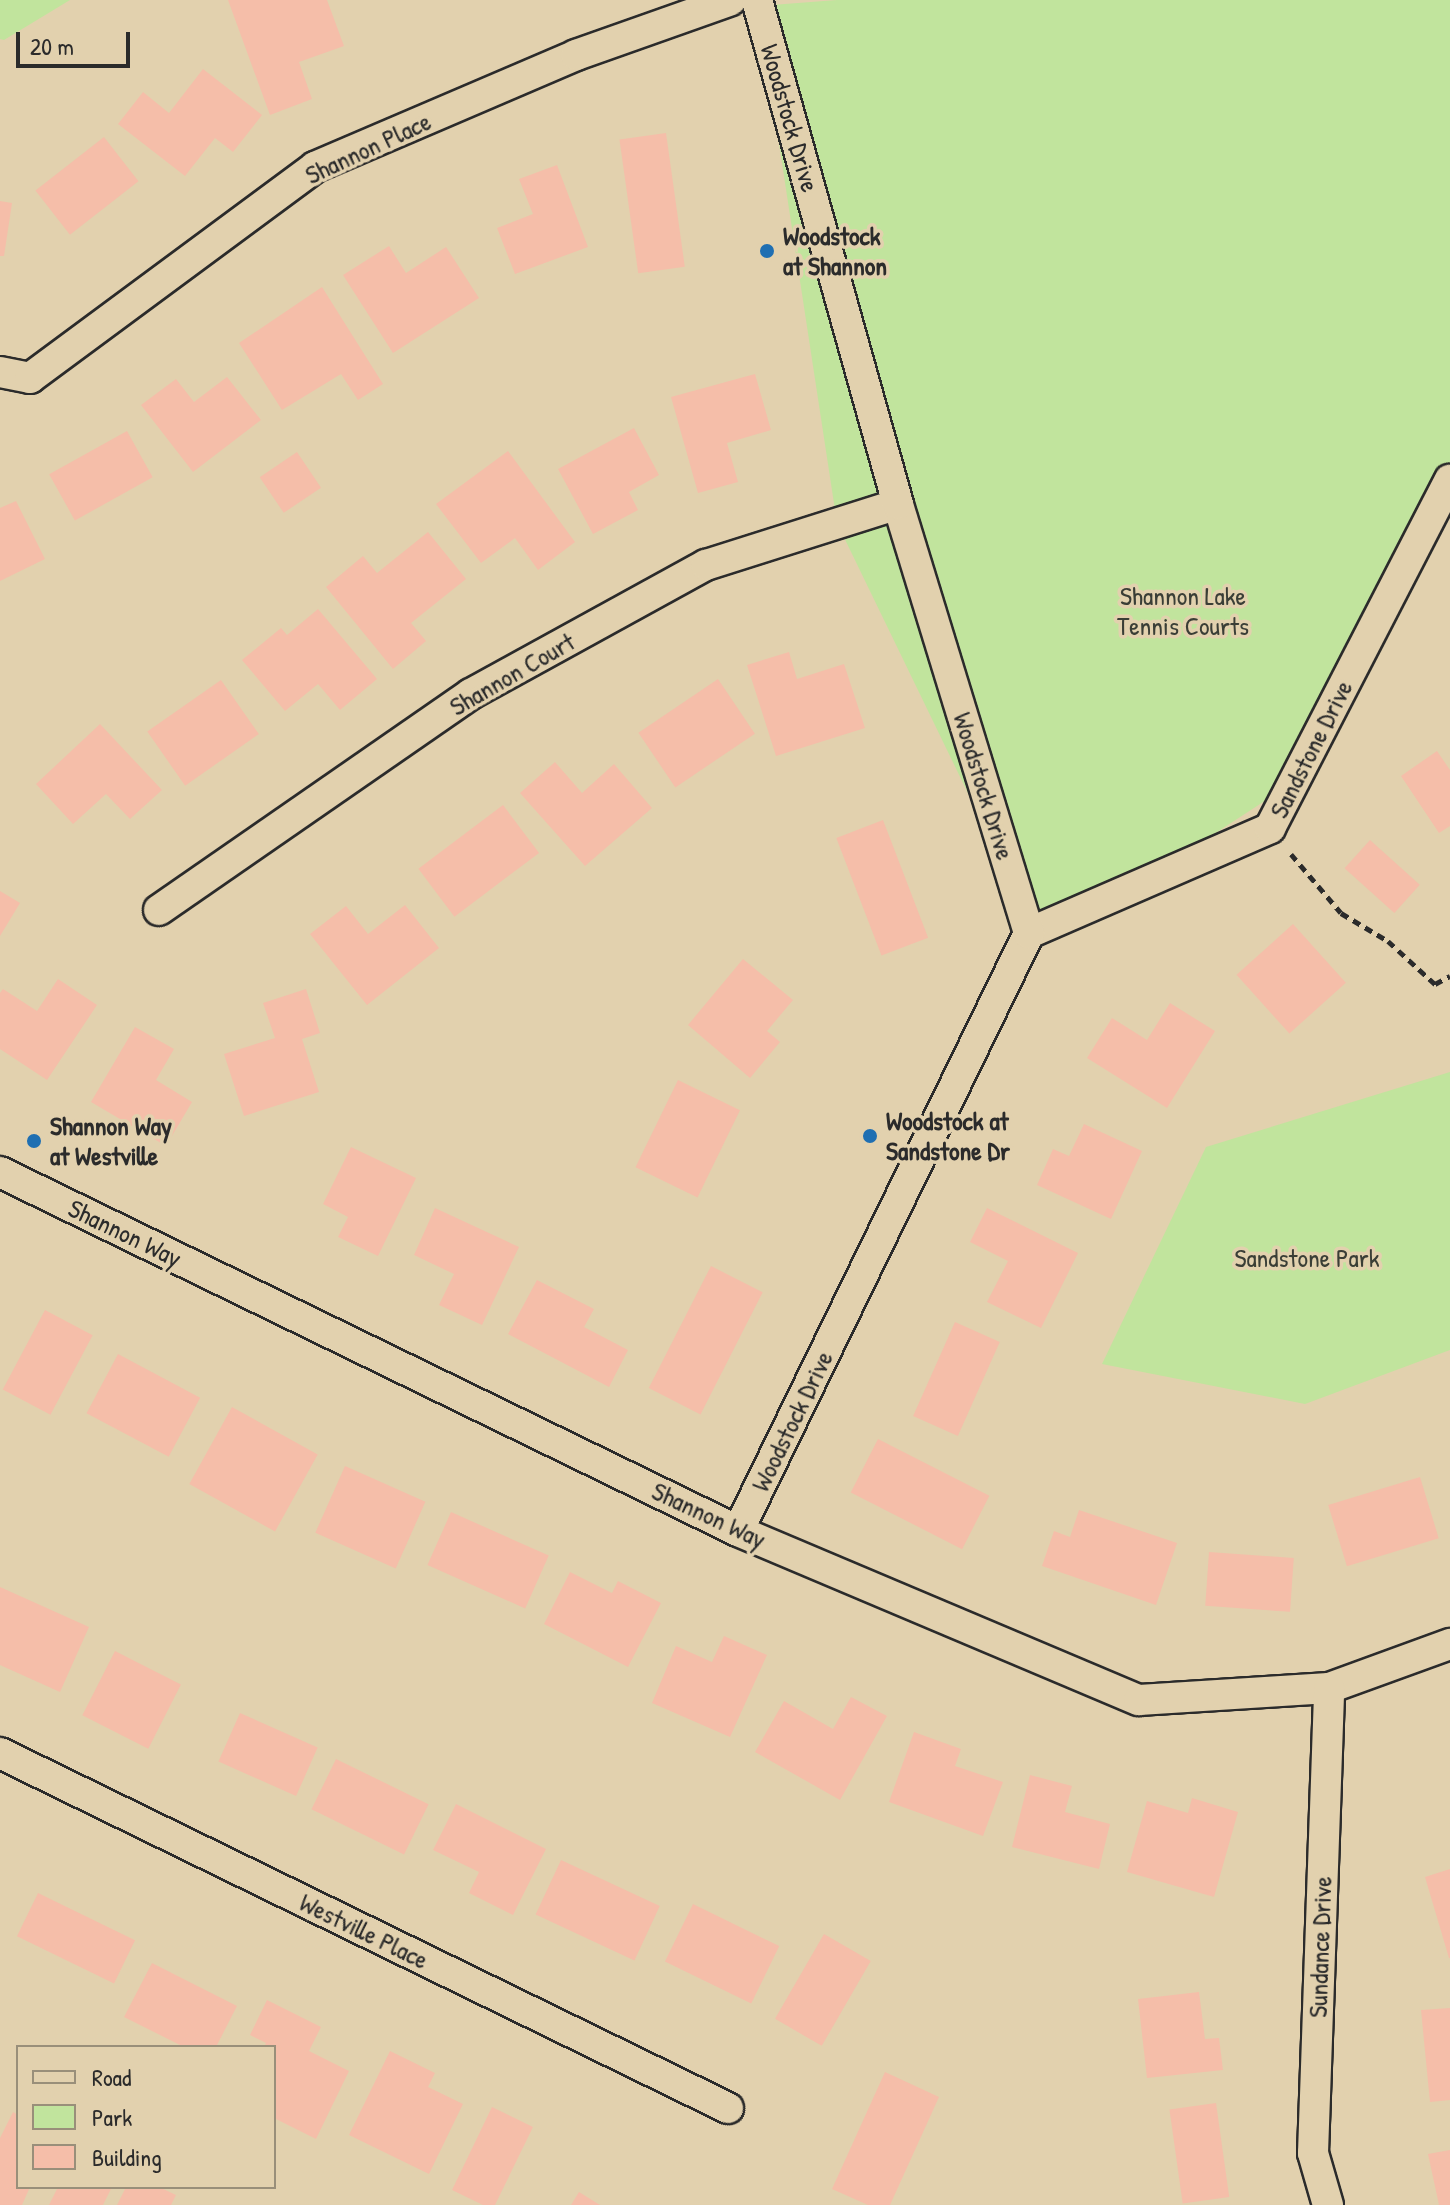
<!DOCTYPE html>
<style>
body{margin:0}
#map{position:relative;width:1450px;height:2205px;overflow:hidden;background:#e2d1ae;font-family:"Patrick Hand",sans-serif}
div>[style]{position:absolute}
.green>*{inset:0;background:#c1e49d}
.building>*{inset:0;background:#f5bea9;transform-origin:0 0}
.path>*{height:5px;margin-top:-2.5px;transform-origin:0;background:repeating-linear-gradient(90deg,#2b2b2b 0 8px,transparent 0 14px)}
.roads{filter:drop-shadow(2px 0 #2b2b2b) drop-shadow(-2px 0 #2b2b2b) drop-shadow(0 2px #2b2b2b) drop-shadow(0 -2px #2b2b2b)}
.street>*{height:30px;margin:-15px;padding:0 15px;transform-origin:15px;border-radius:15px;background:#e2d1ae}
.dots>*{width:22px;height:22px;translate:-50% -50%;box-sizing:border-box;border:4px solid #e2d1ae;border-radius:50%}
span{translate:-50% -50%;white-space:nowrap;text-align:center;line-height:1.15;-webkit-text-stroke:7px #e2d1ae;paint-order:stroke}
.street-label{font-size:26px;color:#2b2b2b}
.poi-label{font-size:26px;color:#2b2b2b;font-weight:700}
.left{translate:0 -50%;text-align:left}
.park-label{font-size:26px;color:#3a3e36}
.legend{position:absolute;left:16px;top:2045px;width:260px;height:144px;box-sizing:border-box;background:#e2d1ae;border:2px solid #998f7a;margin:0;padding:10px 14px;list-style:none;font-size:24px;color:#2b2b2b}
.legend li{display:flex;align-items:center;gap:16px;height:40px}
.legend b{width:40px;border:2px solid #998f7a}
.scale{position:absolute;left:16px;top:32px;width:114px;height:36px;box-sizing:border-box;border:4px solid #2b2b2b;border-top:0;padding-left:10px;font-size:24px;line-height:28px;white-space:nowrap;color:#2b2b2b;-webkit-text-stroke:6px #e2d1ae;paint-order:stroke}
</style>
<div id="map">
<div class="green">
<i style="clip-path:polygon(0 0,70px 0,4px 40px,0 39px)"></i>
<i style="clip-path:polygon(837px 0,1450px 0,1450px 470px,1280px 791px,1042px 946px,837px 523px,758px 6px)"></i>
<i style="clip-path:polygon(1450px 1072px,1450px 1350px,1305px 1404px,1102px 1364px,1206px 1147px)"></i>
</div>
<div class="building">
<i style="clip-path:polygon(228px 0,327px 0,344px 46px,299px 62px,312px 99px,270px 115px)"></i>
<i style="clip-path:polygon(203px 69px,262px 115px,233px 152px,215px 138px,185px 176px,118px 124px,143px 92px,169px 113px)"></i>
<i style="left:666px;top:133px;width:135px;height:47px;rotate:82deg"></i>
<i style="left:104px;top:137px;width:56px;height:87px;rotate:52deg"></i>
<i style="clip-path:polygon(557px 165px,588px 247px,515px 274px,497px 228px,533px 214px,519px 179px)"></i>
<i style="clip-path:polygon(0 201px,12px 203px,4px 256px,0 256px)"></i>
<i style="clip-path:polygon(389px 246px,406px 273px,446px 247px,479px 298px,393px 353px,343px 275px)"></i>
<i style="clip-path:polygon(322px 287px,383px 384px,358px 400px,341px 374px,282px 410px,239px 343px)"></i>
<i style="clip-path:polygon(755px 374px,771px 430px,727px 443px,738px 482px,698px 493px,671px 397px)"></i>
<i style="clip-path:polygon(227px 377px,261px 420px,193px 472px,141px 405px,176px 379px,194px 402px)"></i>
<i style="clip-path:polygon(634px 428px,659px 475px,629px 492px,638px 510px,593px 534px,558px 469px)"></i>
<i style="left:127px;top:431px;width:53px;height:89px;rotate:61deg"></i>
<i style="clip-path:polygon(508px 451px,575px 542px,538px 570px,515px 538px,481px 563px,436px 504px)"></i>
<i style="left:297px;top:452px;width:43px;height:45px;rotate:56deg"></i>
<i style="clip-path:polygon(16px 501px,45px 559px,0 581px,0 508px)"></i>
<i style="clip-path:polygon(428px 532px,466px 579px,411px 623px,426px 641px,393px 669px,326px 587px,363px 556px,377px 573px)"></i>
<i style="clip-path:polygon(318px 609px,377px 679px,340px 710px,318px 684px,285px 711px,242px 660px,281px 628px,287px 635px)"></i>
<i style="clip-path:polygon(789px 652px,797px 679px,844px 664px,865px 728px,776px 756px,747px 665px)"></i>
<i style="left:718px;top:679px;width:66px;height:96px;rotate:56deg"></i>
<i style="left:221px;top:680px;width:66px;height:90px;rotate:55deg"></i>
<i style="clip-path:polygon(100px 724px,162px 790px,130px 819px,106px 794px,73px 824px,36px 784px)"></i>
<i style="clip-path:polygon(1437px 751px,1450px 770px,1450px 826px,1439px 833px,1401px 776px)"></i>
<i style="clip-path:polygon(555px 762px,582px 793px,614px 764px,652px 808px,585px 866px,520px 793px)"></i>
<i style="left:503px;top:805px;width:60px;height:106px;rotate:53deg"></i>
<i style="left:883px;top:820px;width:126px;height:50px;rotate:69deg"></i>
<i style="left:1370px;top:840px;width:67px;height:38px;rotate:42deg"></i>
<i style="clip-path:polygon(0 891px,20px 903px,0 936px)"></i>
<i style="clip-path:polygon(405px 905px,439px 948px,367px 1005px,310px 934px,346px 906px,368px 934px)"></i>
<i style="left:1293px;top:924px;width:79px;height:76px;rotate:48deg"></i>
<i style="clip-path:polygon(743px 959px,793px 1000px,767px 1031px,780px 1042px,750px 1078px,688px 1025px)"></i>
<i style="clip-path:polygon(58px 979px,97px 1005px,47px 1080px,0 1049px,0 993px,3px 989px,37px 1011px)"></i>
<i style="clip-path:polygon(306px 989px,320px 1033px,302px 1039px,319px 1092px,244px 1116px,224px 1054px,275px 1038px,263px 1003px)"></i>
<i style="clip-path:polygon(1170px 1003px,1215px 1031px,1167px 1108px,1087px 1058px,1112px 1018px,1147px 1040px)"></i>
<i style="clip-path:polygon(135px 1027px,174px 1049px,156px 1080px,192px 1102px,166px 1146px,91px 1102px)"></i>
<i style="left:678px;top:1080px;width:69px;height:97px;rotate:26deg"></i>
<i style="clip-path:polygon(1084px 1124px,1142px 1151px,1111px 1219px,1037px 1185px,1053px 1149px,1069px 1156px)"></i>
<i style="clip-path:polygon(351px 1147px,416px 1178px,378px 1256px,338px 1237px,348px 1217px,323px 1204px)"></i>
<i style="clip-path:polygon(435px 1208px,519px 1247px,482px 1325px,439px 1305px,454px 1274px,414px 1255px)"></i>
<i style="clip-path:polygon(987px 1208px,1078px 1253px,1041px 1328px,987px 1302px,1008px 1261px,970px 1242px)"></i>
<i style="left:711px;top:1266px;width:58px;height:137px;rotate:27deg"></i>
<i style="clip-path:polygon(537px 1280px,594px 1309px,584px 1327px,628px 1350px,609px 1387px,508px 1334px)"></i>
<i style="left:45px;top:1310px;width:54px;height:90px;rotate:28deg"></i>
<i style="left:955px;top:1322px;width:49px;height:103px;rotate:24deg"></i>
<i style="left:118px;top:1354px;width:93px;height:67px;rotate:28deg"></i>
<i style="left:232px;top:1407px;width:98px;height:88px;rotate:29deg"></i>
<i style="left:878px;top:1439px;width:125px;height:60px;rotate:27deg"></i>
<i style="left:345px;top:1466px;width:88px;height:73px;rotate:24deg"></i>
<i style="left:1420px;top:1477px;width:64px;height:96px;rotate:73deg"></i>
<i style="clip-path:polygon(1079px 1510px,1177px 1543px,1156px 1605px,1042px 1566px,1054px 1531px,1070px 1537px)"></i>
<i style="left:451px;top:1512px;width:107px;height:58px;rotate:24deg"></i>
<i style="left:1209px;top:1552px;width:85px;height:54px;rotate:4deg"></i>
<i style="clip-path:polygon(570px 1572px,612px 1593px,618px 1581px,661px 1603px,628px 1667px,544px 1624px)"></i>
<i style="clip-path:polygon(0 1587px,89px 1627px,60px 1692px,0 1665px)"></i>
<i style="clip-path:polygon(724px 1636px,767px 1655px,730px 1737px,652px 1703px,676px 1646px,712px 1662px)"></i>
<i style="left:115px;top:1651px;width:74px;height:72px;rotate:27deg"></i>
<i style="clip-path:polygon(851px 1697px,887px 1716px,840px 1800px,755px 1752px,784px 1701px,833px 1729px)"></i>
<i style="left:240px;top:1713px;width:85px;height:53px;rotate:24deg"></i>
<i style="clip-path:polygon(914px 1732px,961px 1749px,955px 1766px,1003px 1782px,983px 1836px,889px 1802px)"></i>
<i style="left:336px;top:1759px;width:103px;height:56px;rotate:26deg"></i>
<i style="clip-path:polygon(1030px 1775px,1072px 1786px,1065px 1812px,1110px 1824px,1099px 1869px,1012px 1847px)"></i>
<i style="clip-path:polygon(1192px 1798px,1238px 1812px,1214px 1897px,1127px 1872px,1147px 1801px,1188px 1813px)"></i>
<i style="clip-path:polygon(456px 1804px,546px 1849px,513px 1915px,469px 1893px,479px 1872px,433px 1850px)"></i>
<i style="left:561px;top:1860px;width:109px;height:60px;rotate:25deg"></i>
<i style="clip-path:polygon(1450px 1869px,1450px 1958px,1449px 1958px,1425px 1877px)"></i>
<i style="left:38px;top:1893px;width:108px;height:48px;rotate:26deg"></i>
<i style="left:693px;top:1904px;width:96px;height:64px;rotate:26deg"></i>
<i style="left:824px;top:1934px;width:54px;height:98px;rotate:30deg"></i>
<i style="clip-path:polygon(152px 1963px,237px 2006px,216px 2047px,184px 2047px,124px 2017px)"></i>
<i style="clip-path:polygon(1199px 1992px,1205px 2039px,1219px 2038px,1223px 2070px,1147px 2078px,1138px 1999px)"></i>
<i style="clip-path:polygon(267px 2000px,321px 2027px,309px 2051px,349px 2071px,316px 2139px,274px 2118px,274px 2047px,264px 2047px,266px 2043px,250px 2035px)"></i>
<i style="clip-path:polygon(1450px 2008px,1450px 2100px,1430px 2102px,1421px 2010px)"></i>
<i style="clip-path:polygon(390px 2051px,435px 2073px,428px 2087px,463px 2104px,429px 2174px,349px 2135px)"></i>
<i style="clip-path:polygon(885px 2072px,939px 2097px,890px 2205px,868px 2205px,832px 2189px)"></i>
<i style="left:1216px;top:2103px;width:95px;height:47px;rotate:82deg"></i>
<i style="clip-path:polygon(492px 2107px,533px 2127px,495px 2205px,483px 2205px,452px 2190px)"></i>
<i style="clip-path:polygon(13px 2112px,18px 2115px,18px 2187px,30px 2187px,22px 2205px,0 2205px,0 2138px)"></i>
<i style="clip-path:polygon(1450px 2150px,1450px 2205px,1439px 2205px,1428px 2154px)"></i>
<i style="clip-path:polygon(58px 2187px,112px 2187px,103px 2205px,49px 2205px)"></i>
<i style="clip-path:polygon(126px 2187px,159px 2187px,176px 2195px,171px 2205px,117px 2205px)"></i>
<i style="clip-path:polygon(579px 2192px,600px 2205px,571px 2205px)"></i>
</div>
<div class="path">
<i style="left:1291px;top:854px;width:77px;rotate:49.7deg"></i>
<i style="left:1341px;top:913px;width:55px;rotate:30.8deg"></i>
<i style="left:1388px;top:941px;width:64px;rotate:42.5deg"></i>
<i style="left:1435px;top:984px;width:17px;rotate:-28deg"></i>
</div>
<div class="roads">
<div class="street">
<i style="left:0;top:372px;width:31px;rotate:11deg"></i>
<i style="left:30px;top:378px;width:355px;rotate:-36.5deg"></i>
<i style="left:315px;top:167px;width:284px;rotate:-23.2deg"></i>
<i style="left:576px;top:55px;width:164px;rotate:-19.5deg"></i>
<i style="left:159px;top:910px;width:379px;rotate:-34.7deg"></i>
<i style="left:471px;top:694px;width:268px;rotate:-28.8deg"></i>
<i style="left:706px;top:565px;width:201px;rotate:-17.6deg"></i>
<i style="left:1029px;top:933px;width:263px;rotate:-23.5deg"></i>
<i style="left:1270px;top:828px;width:392px;rotate:-62.7deg"></i>
<i style="left:0;top:1172px;width:821px;rotate:25.94deg"></i>
<i style="left:738px;top:1531px;width:435px;rotate:22.9deg"></i>
<i style="left:1139px;top:1700px;width:190px;rotate:-3.6deg"></i>
<i style="left:1329px;top:1688px;width:129px;rotate:-20deg"></i>
<i style="left:738px;top:1531px;width:665px;rotate:-64.05deg"></i>
<i style="left:1029px;top:933px;width:449px;rotate:-107deg"></i>
<i style="left:898px;top:504px;width:523px;rotate:-105.63deg"></i>
<i style="left:0;top:1753px;width:810px;rotate:26deg"></i>
<i style="left:1328px;top:2205px;width:54px;rotate:-106.1deg"></i>
<i style="left:1313px;top:2153px;width:465px;rotate:-88deg"></i>
</div>
</div>
<div class="dots">
<i style="left:767px;top:251px;background:#1f6fb2"></i>
<i style="left:870px;top:1136px;background:#1f6fb2"></i>
<i style="left:34px;top:1141px;background:#1f6fb2"></i>
</div>
<div class="street-label">
<span style="left:790px;top:118px;rotate:74deg">Woodstock Drive</span>
<span style="left:368px;top:148px;rotate:-25deg">Shannon Place</span>
<span style="left:512px;top:674px;rotate:-30deg">Shannon Court</span>
<span style="left:1311px;top:749px;rotate:-63deg">Sandstone Drive</span>
<span style="left:984px;top:786px;rotate:73deg">Woodstock Drive</span>
<span style="left:125px;top:1233px;rotate:26deg">Shannon Way</span>
<span style="left:792px;top:1421px;rotate:-64deg">Woodstock Drive</span>
<span style="left:709px;top:1515px;rotate:25deg">Shannon Way</span>
<span style="left:364px;top:1931px;rotate:26deg">Westville Place</span>
<span style="left:1320px;top:1947px;rotate:-88deg">Sundance Drive</span>
</div>
<div class="poi-label">
<span class="left" style="left:783px;top:251px">Woodstock<br>at Shannon</span>
<span class="left" style="left:886px;top:1136px">Woodstock at<br>Sandstone Dr</span>
<span class="left" style="left:50px;top:1141px">Shannon Way<br>at Westville</span>
</div>
<div class="park-label">
<span style="left:1183px;top:611px">Shannon Lake<br>Tennis Courts</span>
<span style="left:1307px;top:1258px">Sandstone Park</span>
</div>
<ul class="legend">
<li><b style="height:10px;background:#e2d1ae"></b>Road</li>
<li><b style="height:22px;background:#c1e49d"></b>Park</li>
<li><b style="height:22px;background:#f5bea9"></b>Building</li>
</ul>
<div class="scale">20 m</div>
</div>
